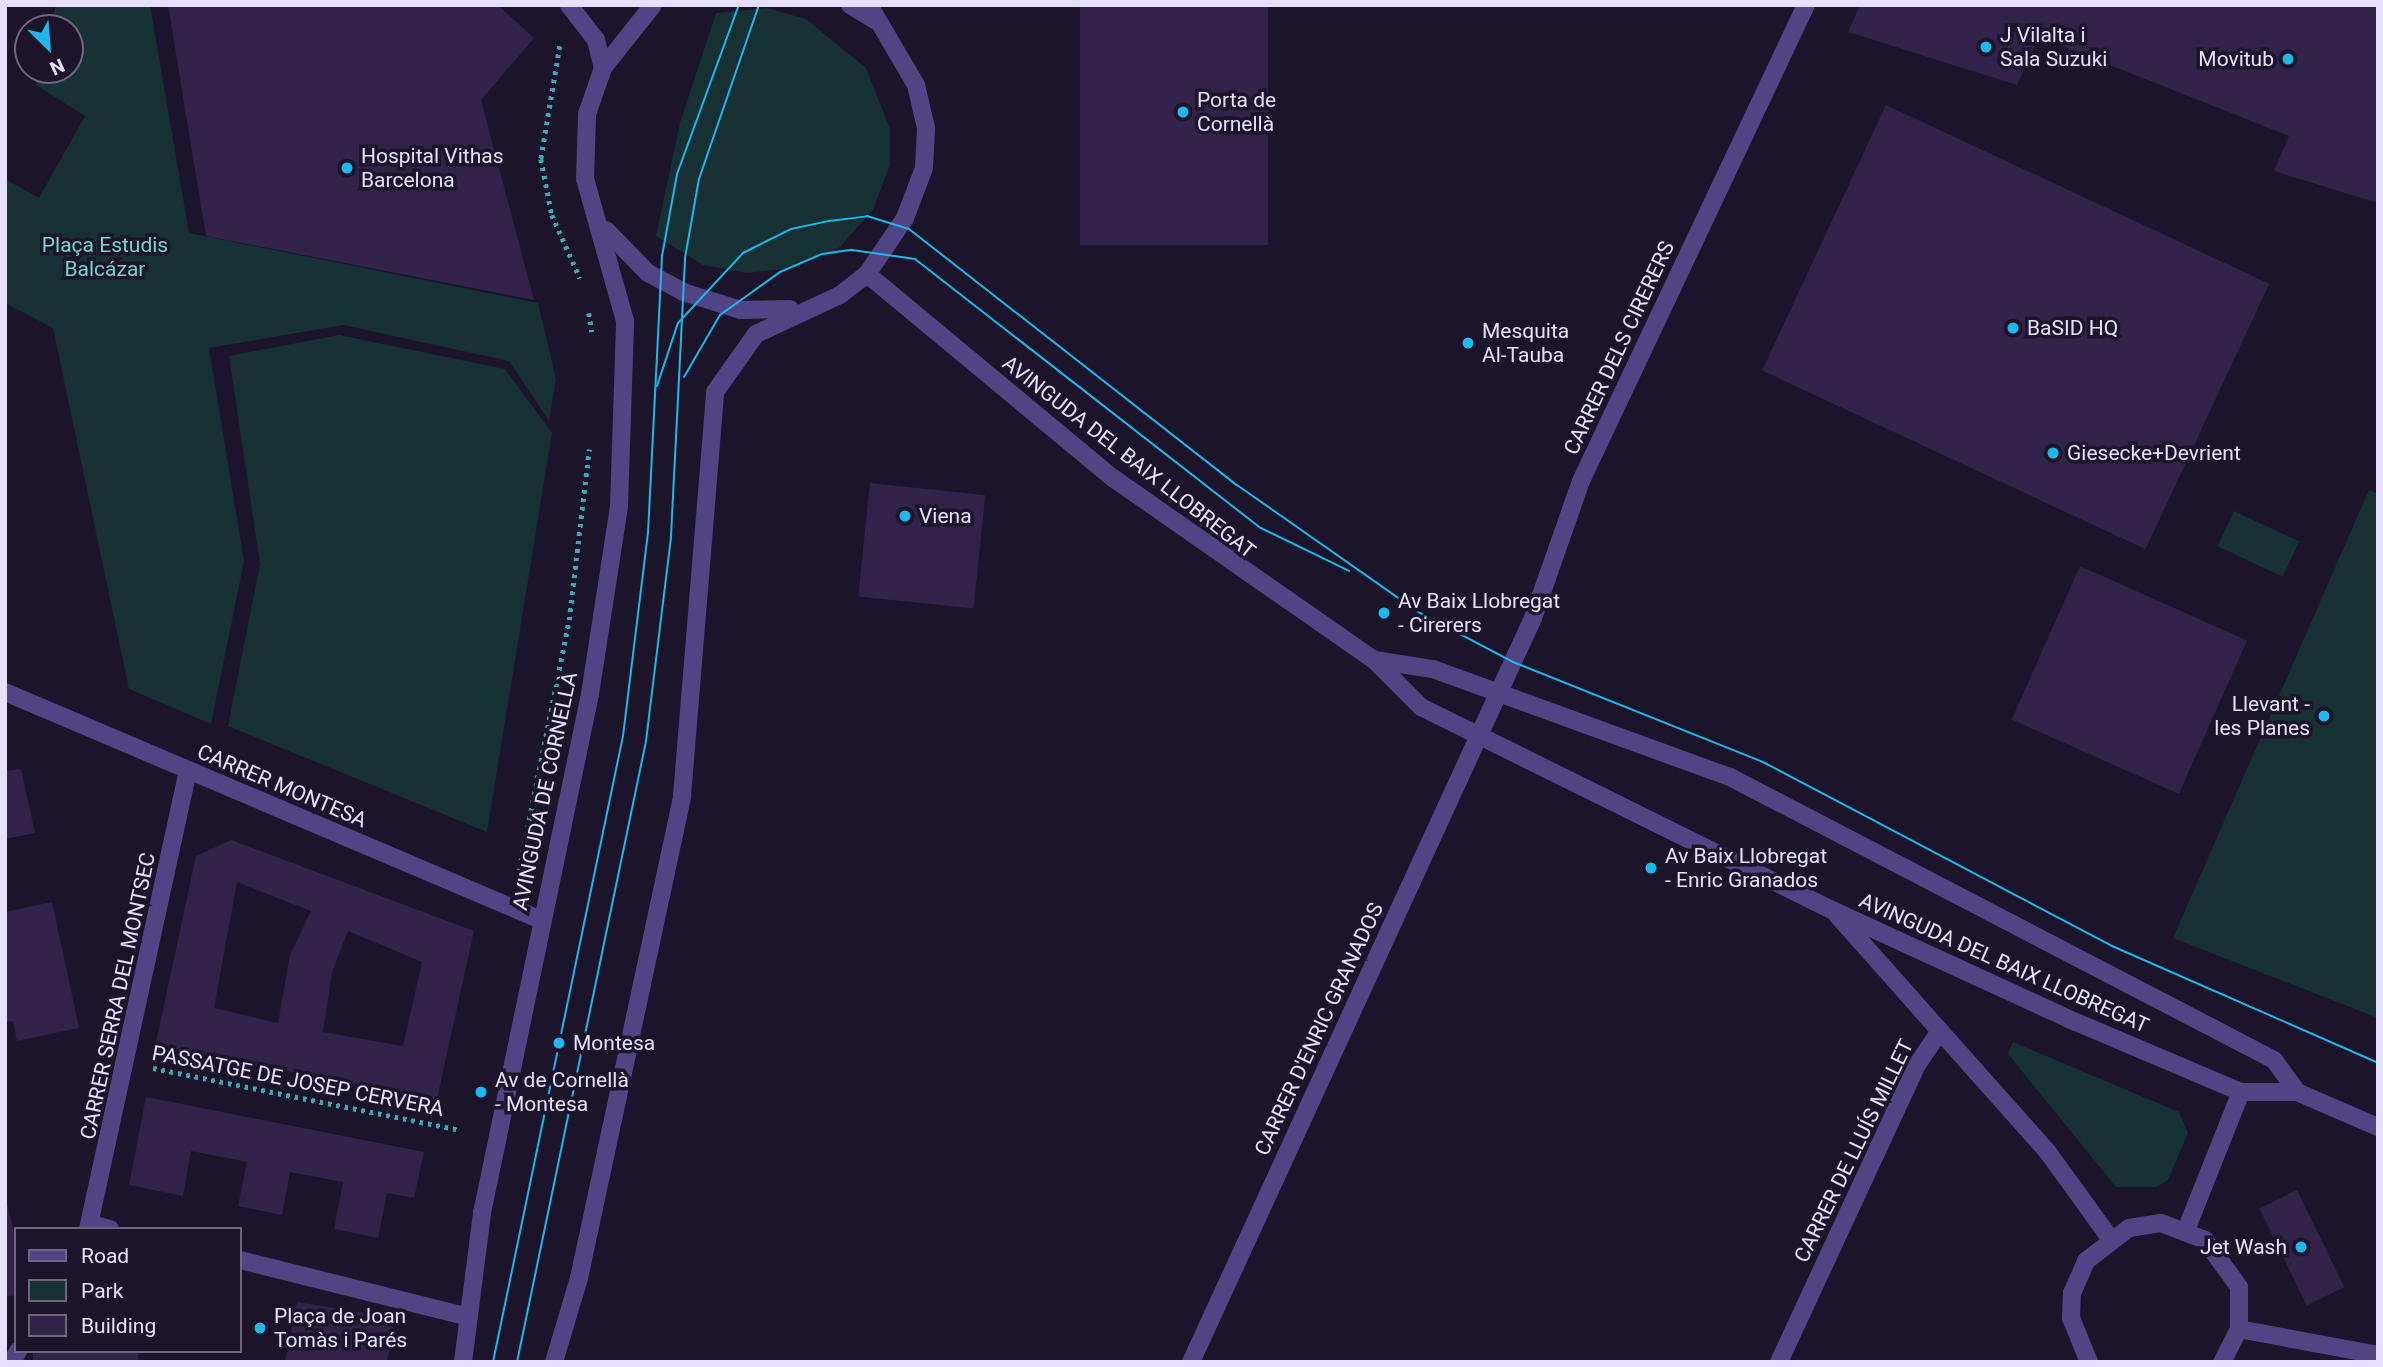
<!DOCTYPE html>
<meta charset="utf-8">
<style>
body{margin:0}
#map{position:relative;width:2383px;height:1367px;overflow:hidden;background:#1b142a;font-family:Roboto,sans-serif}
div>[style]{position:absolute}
.green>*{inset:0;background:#173034;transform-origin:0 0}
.building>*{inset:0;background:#302249;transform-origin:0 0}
.path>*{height:4.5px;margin-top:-2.25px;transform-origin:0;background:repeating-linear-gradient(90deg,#3da9b3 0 3.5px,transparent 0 8.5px)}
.minor>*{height:18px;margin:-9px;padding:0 9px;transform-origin:9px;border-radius:9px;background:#504485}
.tram>*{height:2px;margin:-1px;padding:0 1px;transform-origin:1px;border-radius:1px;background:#1eb8ea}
.dots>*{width:19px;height:19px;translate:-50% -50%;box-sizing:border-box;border:4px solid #1b142a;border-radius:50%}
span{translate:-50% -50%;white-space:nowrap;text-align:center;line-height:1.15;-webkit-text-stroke:7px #1b142a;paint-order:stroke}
.poi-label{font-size:21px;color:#e7e0fc}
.left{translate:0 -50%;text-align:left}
.right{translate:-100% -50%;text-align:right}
.park-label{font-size:21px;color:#71d7cc}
.street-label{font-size:21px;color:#e7e0fc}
.frame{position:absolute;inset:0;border:7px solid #e7e0fc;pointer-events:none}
.legend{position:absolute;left:14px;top:1227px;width:228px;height:126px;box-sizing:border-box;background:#1b142a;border:2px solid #6d667e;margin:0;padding:9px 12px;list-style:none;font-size:21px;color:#e7e0fc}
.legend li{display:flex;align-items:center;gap:14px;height:35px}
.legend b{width:35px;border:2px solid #6d667e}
.north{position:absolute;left:14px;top:14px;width:70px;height:70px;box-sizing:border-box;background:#1b142a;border:2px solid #6d667e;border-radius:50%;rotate:155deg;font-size:19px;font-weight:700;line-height:28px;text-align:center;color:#e7e0fc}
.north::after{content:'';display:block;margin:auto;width:24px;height:32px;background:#1eb8ea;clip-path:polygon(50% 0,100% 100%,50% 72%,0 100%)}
</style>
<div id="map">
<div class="green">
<i style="clip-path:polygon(56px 5px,150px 5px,189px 233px,538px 303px,556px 379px,549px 421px,509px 361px,343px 325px,209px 348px,244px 561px,211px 724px,129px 689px,53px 328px,5px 303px,5px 179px,39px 198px,85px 116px,36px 85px,40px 70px,70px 70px,70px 28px,51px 28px)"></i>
<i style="clip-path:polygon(767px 8px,806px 19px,866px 68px,890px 129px,890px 165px,873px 210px,836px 251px,790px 268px,747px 273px,703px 265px,656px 236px,680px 123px,716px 13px)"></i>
<i style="clip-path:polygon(339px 335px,505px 369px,552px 433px,487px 832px,228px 726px,260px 564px,229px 356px)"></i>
<i style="clip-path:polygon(2369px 490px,2378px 494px,2378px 1018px,2173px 938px)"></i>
<i style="left:2234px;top:511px;width:72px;height:39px;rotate:25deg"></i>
<i style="clip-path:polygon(2013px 1042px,2179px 1112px,2188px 1133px,2168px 1180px,2157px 1187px,2116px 1187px,2008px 1054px)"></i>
</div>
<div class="building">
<i style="clip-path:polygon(168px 5px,498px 5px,534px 38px,481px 100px,534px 300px,206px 236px)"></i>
<i style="left:1080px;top:5px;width:188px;height:240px"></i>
<i style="clip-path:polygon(1860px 5px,2378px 5px,2378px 203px,2274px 171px,2289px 136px,2039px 37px,2017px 85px,1848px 32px)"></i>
<i style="left:1886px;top:105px;width:423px;height:293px;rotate:25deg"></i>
<i style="left:870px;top:483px;width:116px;height:114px;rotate:6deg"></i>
<i style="left:2080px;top:566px;width:183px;height:168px;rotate:24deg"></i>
<i style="clip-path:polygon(21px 769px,35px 833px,5px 839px,5px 771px)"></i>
<i style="clip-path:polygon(evenodd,231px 840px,474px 931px,437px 1099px,155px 1047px,196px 856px,231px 840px,237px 882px,311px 911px,290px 955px,278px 1023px,214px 1008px,237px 882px,231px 840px,348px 931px,422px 962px,403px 1046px,323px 1032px,332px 972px,348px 931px)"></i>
<i style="clip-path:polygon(52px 902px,79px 1028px,17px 1041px,13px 1021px,5px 1022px,5px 912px)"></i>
<i style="clip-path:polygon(146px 1097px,424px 1152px,414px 1198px,387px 1193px,378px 1238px,334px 1229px,343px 1182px,290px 1172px,282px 1215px,238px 1206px,247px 1162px,191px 1151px,183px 1196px,129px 1185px)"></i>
<i style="left:2297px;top:1190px;width:108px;height:42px;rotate:64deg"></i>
<i style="clip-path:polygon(5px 1196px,16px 1239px,16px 1295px,5px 1297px)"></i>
<i style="clip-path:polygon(297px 1302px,395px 1318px,387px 1362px,285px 1362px)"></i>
<i style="left:33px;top:1351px;width:105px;height:13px"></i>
</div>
<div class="path">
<i style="left:560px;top:46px;width:115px;rotate:99.5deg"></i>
<i style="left:541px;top:159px;width:57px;rotate:78.9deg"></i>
<i style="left:552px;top:215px;width:69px;rotate:66deg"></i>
<i style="left:589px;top:313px;width:19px;rotate:81deg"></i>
<i style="left:519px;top:870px;width:255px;rotate:-78.7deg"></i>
<i style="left:569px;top:620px;width:172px;rotate:-83.3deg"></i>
<i style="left:153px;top:1068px;width:313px;rotate:11.4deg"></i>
</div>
<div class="minor">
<i style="left:569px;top:5px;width:44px;rotate:52.4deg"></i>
<i style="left:596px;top:40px;width:29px;rotate:76deg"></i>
<i style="left:850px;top:5px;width:29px;rotate:31deg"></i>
<i style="left:606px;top:230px;width:60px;rotate:45.7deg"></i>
<i style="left:648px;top:273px;width:40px;rotate:28deg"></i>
<i style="left:683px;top:292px;width:61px;rotate:17.2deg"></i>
<i style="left:741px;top:310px;width:49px;rotate:-1.2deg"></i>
<i style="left:867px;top:274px;width:320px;rotate:39.7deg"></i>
<i style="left:1113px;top:478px;width:318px;rotate:34.9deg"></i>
<i style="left:1374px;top:660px;width:66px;rotate:45deg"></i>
<i style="left:1421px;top:707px;width:458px;rotate:26.3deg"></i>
<i style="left:1832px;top:910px;width:268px;rotate:24.7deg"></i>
<i style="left:2076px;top:1022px;width:179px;rotate:23deg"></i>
<i style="left:2241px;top:1092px;width:56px"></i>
<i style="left:2297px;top:1092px;width:88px;rotate:23.4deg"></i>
<i style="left:1374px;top:660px;width:60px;rotate:8.7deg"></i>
<i style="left:1433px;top:669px;width:316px;rotate:20deg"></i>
<i style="left:1730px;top:777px;width:613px;rotate:27.48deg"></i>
<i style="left:2274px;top:1060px;width:39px;rotate:54deg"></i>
<i style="left:5px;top:692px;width:582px;rotate:23.04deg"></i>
<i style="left:1940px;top:1031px;width:161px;rotate:48.3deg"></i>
<i style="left:2047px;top:1151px;width:107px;rotate:54.1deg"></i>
<i style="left:91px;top:1224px;width:20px;rotate:15deg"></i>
<i style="left:88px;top:1229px;width:469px;rotate:-77.7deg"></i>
<i style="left:2186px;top:1230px;width:149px;rotate:-68.3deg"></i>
<i style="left:240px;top:1260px;width:236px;rotate:14deg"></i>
<i style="left:2239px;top:1329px;width:141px;rotate:10.6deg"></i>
<i style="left:12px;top:1362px;width:13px;rotate:-61deg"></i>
<i style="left:463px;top:1362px;width:150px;rotate:-82.7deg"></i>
<i style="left:482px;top:1213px;width:530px;rotate:-78.24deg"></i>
<i style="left:590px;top:694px;width:190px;rotate:-81.2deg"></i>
<i style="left:619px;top:506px;width:185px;rotate:-88.1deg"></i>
<i style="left:625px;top:321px;width:148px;rotate:-105.7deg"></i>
<i style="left:585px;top:179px;width:65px;rotate:-88.2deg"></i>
<i style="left:587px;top:114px;width:49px;rotate:-70.8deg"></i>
<i style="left:603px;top:68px;width:80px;rotate:-51.6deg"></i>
<i style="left:554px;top:1362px;width:88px;rotate:-73.4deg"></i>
<i style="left:579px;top:1278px;width:493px;rotate:-77.9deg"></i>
<i style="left:682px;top:796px;width:405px;rotate:-85.3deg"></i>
<i style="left:715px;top:392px;width:71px;rotate:-54.7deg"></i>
<i style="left:756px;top:334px;width:93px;rotate:-24.9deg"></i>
<i style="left:840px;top:295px;width:34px;rotate:-38deg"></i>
<i style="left:867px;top:274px;width:68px;rotate:-55.8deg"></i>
<i style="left:905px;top:218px;width:53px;rotate:-69.2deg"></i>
<i style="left:924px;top:168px;width:40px;rotate:-87.1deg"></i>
<i style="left:926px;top:128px;width:44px;rotate:-103.1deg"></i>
<i style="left:916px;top:85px;width:93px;rotate:-120.4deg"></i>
<i style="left:1191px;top:1362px;width:819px;rotate:-65.31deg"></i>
<i style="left:1533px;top:618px;width:145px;rotate:-70.7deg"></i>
<i style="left:1581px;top:481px;width:526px;rotate:-64.7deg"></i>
<i style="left:1779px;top:1362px;width:327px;rotate:-65.1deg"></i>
<i style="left:1917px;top:1065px;width:41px;rotate:-55.9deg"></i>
<i style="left:1940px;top:1031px;width:155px;rotate:-131.6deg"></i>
<i style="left:2089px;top:1362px;width:48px;rotate:-112.2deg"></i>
<i style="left:2071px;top:1318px;width:25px;rotate:-88deg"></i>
<i style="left:2072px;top:1293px;width:35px;rotate:-66deg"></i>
<i style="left:2086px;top:1261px;width:54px;rotate:-37.5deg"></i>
<i style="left:2129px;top:1228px;width:32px;rotate:-9deg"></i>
<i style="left:2161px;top:1223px;width:47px;rotate:21.1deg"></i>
<i style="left:2205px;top:1240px;width:58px;rotate:54.1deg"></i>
<i style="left:2239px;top:1287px;width:42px;rotate:90deg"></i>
<i style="left:2239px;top:1329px;width:37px;rotate:117deg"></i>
</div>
<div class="tram">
<i style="left:684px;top:377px;width:72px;rotate:-59.9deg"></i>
<i style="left:720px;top:315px;width:74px;rotate:-35.6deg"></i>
<i style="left:780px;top:272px;width:46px;rotate:-23.2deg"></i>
<i style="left:822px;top:254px;width:30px;rotate:-8deg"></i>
<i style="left:852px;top:250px;width:64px;rotate:8.1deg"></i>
<i style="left:915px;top:259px;width:438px;rotate:37.9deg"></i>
<i style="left:1261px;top:528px;width:98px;rotate:26deg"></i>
<i style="left:657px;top:386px;width:66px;rotate:-71.6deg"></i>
<i style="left:678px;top:323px;width:96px;rotate:-47.1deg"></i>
<i style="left:743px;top:253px;width:54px;rotate:-26.6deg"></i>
<i style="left:791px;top:229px;width:39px;rotate:-12deg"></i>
<i style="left:829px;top:221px;width:38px;rotate:-7deg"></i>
<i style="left:867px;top:216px;width:44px;rotate:17.2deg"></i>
<i style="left:909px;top:229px;width:416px;rotate:38deg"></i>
<i style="left:1237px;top:485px;width:223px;rotate:35deg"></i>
<i style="left:1420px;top:613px;width:105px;rotate:27.8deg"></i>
<i style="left:1513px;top:662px;width:269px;rotate:21.8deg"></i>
<i style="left:1763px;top:762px;width:395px;rotate:27.8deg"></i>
<i style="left:2112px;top:946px;width:291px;rotate:23.7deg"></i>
<i style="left:493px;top:1362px;width:639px;rotate:-78.27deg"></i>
<i style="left:623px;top:736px;width:205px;rotate:-83deg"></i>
<i style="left:648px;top:533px;width:277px;rotate:-87.1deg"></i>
<i style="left:662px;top:256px;width:83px;rotate:-79.6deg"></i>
<i style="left:677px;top:174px;width:180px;rotate:-69.9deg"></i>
<i style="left:517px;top:1362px;width:634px;rotate:-78.26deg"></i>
<i style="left:646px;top:741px;width:207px;rotate:-83deg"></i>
<i style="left:671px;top:536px;width:278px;rotate:-87.1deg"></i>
<i style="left:685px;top:258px;width:80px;rotate:-80deg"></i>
<i style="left:699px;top:179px;width:184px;rotate:-71deg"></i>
</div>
<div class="dots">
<i style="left:1986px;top:47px;background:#1eb8ea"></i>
<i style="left:2288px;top:59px;background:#1eb8ea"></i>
<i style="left:1183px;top:112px;background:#1eb8ea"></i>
<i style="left:347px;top:168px;background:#1eb8ea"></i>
<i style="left:2013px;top:328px;background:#1eb8ea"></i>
<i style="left:1468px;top:343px;background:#1eb8ea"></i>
<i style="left:2053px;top:453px;background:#1eb8ea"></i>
<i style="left:905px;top:516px;background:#1eb8ea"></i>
<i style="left:1384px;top:613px;background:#1eb8ea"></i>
<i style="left:2324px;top:716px;background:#1eb8ea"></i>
<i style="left:1651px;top:868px;background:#1eb8ea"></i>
<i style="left:559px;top:1043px;background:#1eb8ea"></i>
<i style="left:481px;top:1092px;background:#1eb8ea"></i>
<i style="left:2301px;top:1247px;background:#1eb8ea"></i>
<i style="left:260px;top:1328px;background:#1eb8ea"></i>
</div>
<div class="poi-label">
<span class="left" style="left:2000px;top:47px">J Vilalta i<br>Sala Suzuki</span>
<span class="right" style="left:2274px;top:59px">Movitub</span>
<span class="left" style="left:1197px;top:112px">Porta de<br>Cornellà</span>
<span class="left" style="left:361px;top:168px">Hospital Vithas<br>Barcelona</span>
<span class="left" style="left:2027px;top:328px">BaSID HQ</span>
<span class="left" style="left:1482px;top:343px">Mesquita<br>Al-Tauba</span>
<span class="left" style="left:2067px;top:453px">Giesecke+Devrient</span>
<span class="left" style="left:919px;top:516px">Viena</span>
<span class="left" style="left:1398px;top:613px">Av Baix Llobregat<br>- Cirerers</span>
<span class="right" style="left:2310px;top:716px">Llevant -<br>les Planes</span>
<span class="left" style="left:1665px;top:868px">Av Baix Llobregat<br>- Enric Granados</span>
<span class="left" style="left:573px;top:1043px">Montesa</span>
<span class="left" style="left:495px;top:1092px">Av de Cornellà<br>- Montesa</span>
<span class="right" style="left:2287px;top:1247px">Jet Wash</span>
<span class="left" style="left:274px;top:1328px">Plaça de Joan<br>Tomàs i Parés</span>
</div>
<div class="park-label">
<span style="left:105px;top:257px">Plaça Estudis<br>Balcázar</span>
</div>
<div class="street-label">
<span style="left:1619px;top:348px;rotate:-65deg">CARRER DELS CIRERERS</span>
<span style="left:1129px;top:457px;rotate:38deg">AVINGUDA DEL BAIX LLOBREGAT</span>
<span style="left:282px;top:786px;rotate:23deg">CARRER MONTESA</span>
<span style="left:545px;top:791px;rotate:-78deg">AVINGUDA DE CORNELLÀ</span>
<span style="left:2004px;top:963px;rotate:24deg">AVINGUDA DEL BAIX LLOBREGAT</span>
<span style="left:118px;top:996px;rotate:-78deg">CARRER SERRA DEL MONTSEC</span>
<span style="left:1319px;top:1029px;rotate:-65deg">CARRER D'ENRIC GRANADOS</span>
<span style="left:298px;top:1081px;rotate:11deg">PASSATGE DE JOSEP CERVERA</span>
<span style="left:1854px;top:1151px;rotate:-64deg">CARRER DE LLUÍS MILLET</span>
</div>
<div class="frame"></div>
<ul class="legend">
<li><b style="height:9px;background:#504485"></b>Road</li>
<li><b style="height:19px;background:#173034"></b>Park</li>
<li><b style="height:19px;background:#302249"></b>Building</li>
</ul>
<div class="north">N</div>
</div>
